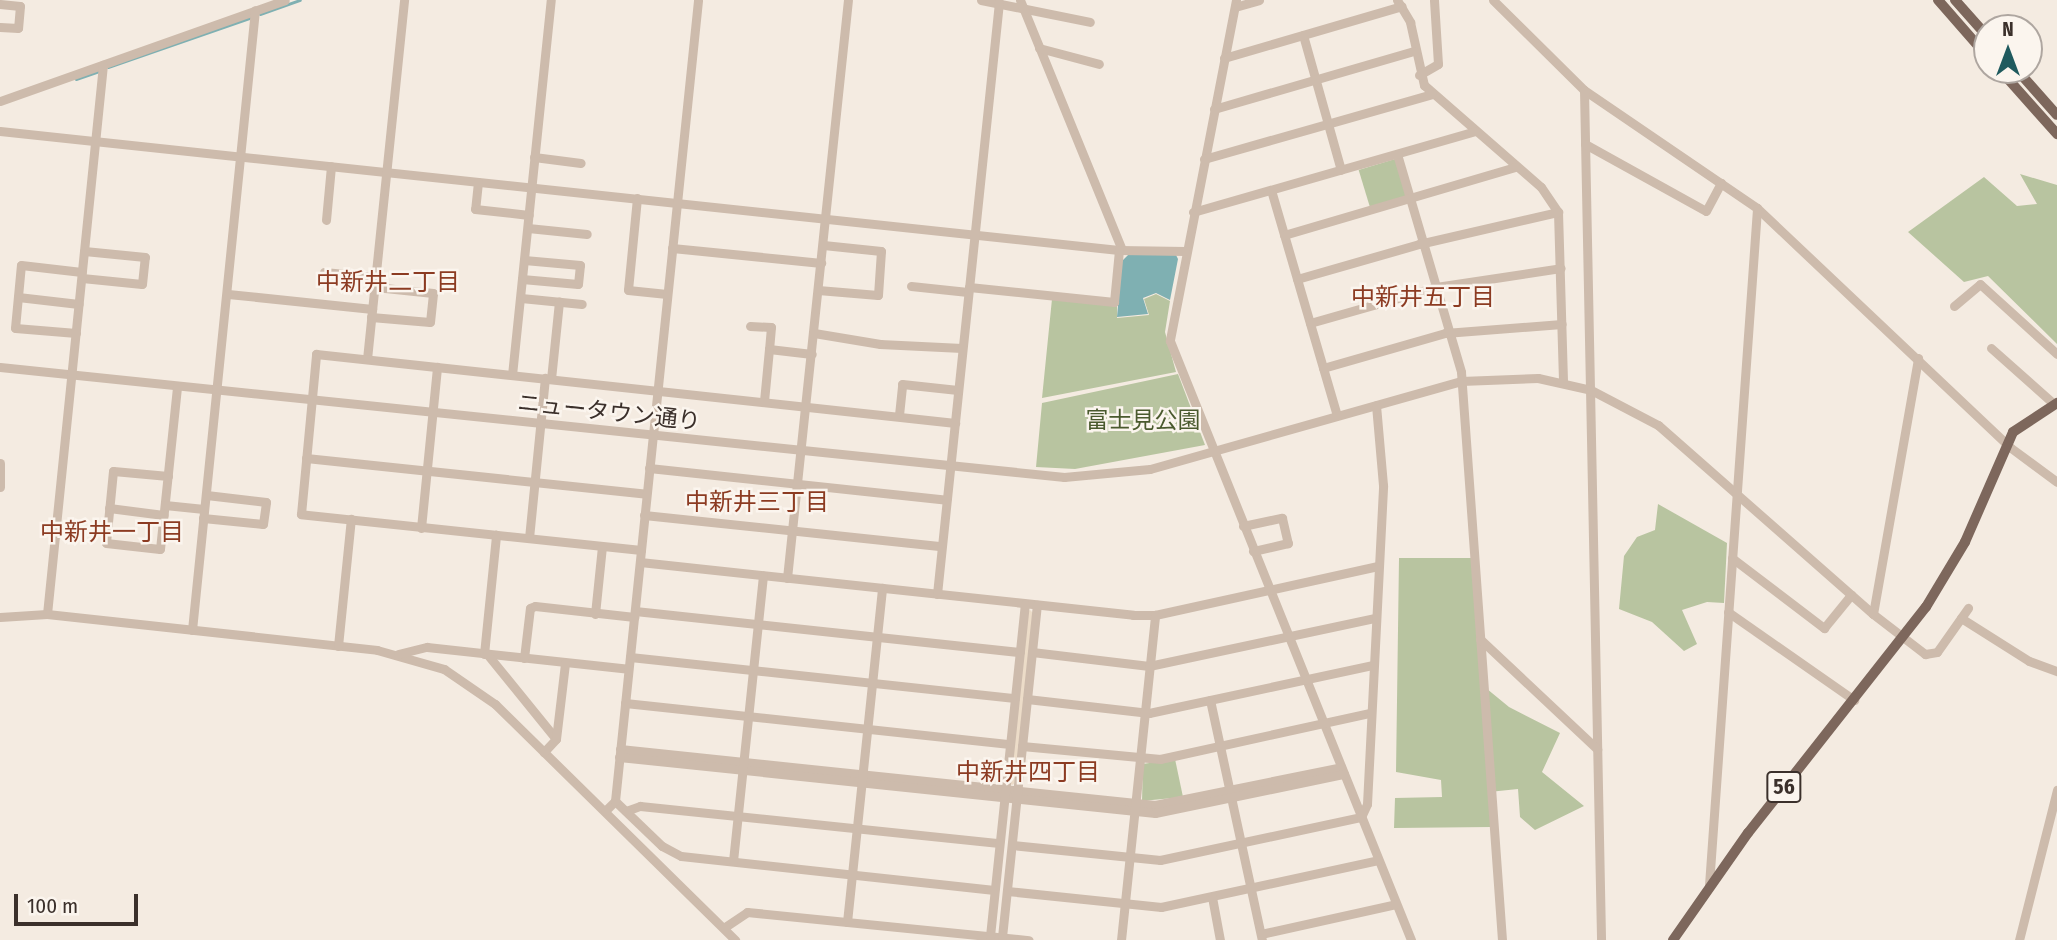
<!DOCTYPE html>
<meta charset="utf-8">
<style>
body{margin:0}
#map{position:relative;width:2057px;height:940px;overflow:hidden;background:#f4ebe1;font-family:"Fira Sans Condensed","Noto Sans JP",sans-serif}
div>[style]{position:absolute}
.green>*{inset:0;background:#b8c4a0;transform-origin:0 0}
.plaza>*{inset:0;background:#ecdcc8}
.water>*{inset:0;background:#7fb0b2}
.stream>*{height:2.5px;margin:-1.25px;padding:0 1.25px;transform-origin:1.25px;border-radius:1.25px;background:#7fb0b2}
.minor>*{height:9px;margin:-4.5px;padding:0 4.5px;transform-origin:4.5px;border-radius:4.5px;background:#cdbbac}
.major>*{height:10px;margin:-5px;padding:0 5px;transform-origin:5px;border-radius:5px;background:#7d675c}
span{translate:-50% -50%;white-space:nowrap;text-align:center;line-height:1.15;-webkit-text-stroke:5px #fbf5ee;paint-order:stroke}
.shield-label span{padding:2px 5px;background:#fbf5ee;border:2px solid;border-radius:5px;-webkit-text-stroke-width:0}
.shield-label{font-size:21px;color:#3b302b;font-weight:700}
.street-label{font-size:23px;color:#3b302b}
.park-label{font-size:23px;color:#4a5a2e}
.neighbourhood-label{font-size:24px;color:#8c3b22}
.north{position:absolute;left:1973px;top:14px;width:70px;height:70px;box-sizing:border-box;background:#fbf5ee;border:2px solid #aea6a0;border-radius:50%;rotate:0deg;font-size:19px;font-weight:700;line-height:28px;text-align:center;color:#3b302b}
.north::after{content:'';display:block;margin:auto;width:24px;height:32px;background:#1f5a5e;clip-path:polygon(50% 0,100% 100%,50% 72%,0 100%)}
.scale{position:absolute;left:14px;top:894px;width:124px;height:32px;box-sizing:border-box;border:4px solid #3b302b;border-top:0;padding-left:9px;font-size:21px;line-height:24px;white-space:nowrap;color:#3b302b;-webkit-text-stroke:5px #fbf5ee;paint-order:stroke}
</style>
<div id="map">
<div class="green">
<i style="left:1395px;top:159px;width:39px;height:38px;rotate:73deg"></i>
<i style="clip-path:polygon(2020px 174px,2057px 185px,2057px 344px,1988px 276px,1964px 282px,1908px 232px,1984px 177px,2017px 206px,2037px 204px)"></i>
<i style="clip-path:polygon(1156px 294px,1170px 301px,1165px 332px,1176px 372px,1042px 398px,1052px 299px,1117px 306px,1117px 318px,1149px 315px,1144px 299px)"></i>
<i style="clip-path:polygon(1178px 374px,1205px 445px,1075px 469px,1036px 467px,1042px 403px)"></i>
<i style="clip-path:polygon(1658px 504px,1727px 543px,1724px 603px,1707px 602px,1682px 610px,1697px 644px,1684px 651px,1652px 622px,1619px 609px,1624px 556px,1637px 537px,1655px 530px)"></i>
<i style="clip-path:polygon(1399px 558px,1472px 558px,1481px 684px,1509px 707px,1560px 733px,1542px 772px,1584px 806px,1535px 830px,1520px 817px,1518px 789px,1489px 792px,1491px 827px,1394px 828px,1395px 798px,1442px 797px,1441px 780px,1396px 772px)"></i>
<i style="clip-path:polygon(1175px 759px,1183px 797px,1142px 801px,1143px 764px)"></i>
</div>
<div class="plaza">
<i style="clip-path:polygon(1030px 610px,1035px 615px,1017px 782px,1012px 785px,1008px 781px,1026px 613px)"></i>
</div>
<div class="water">
<i style="clip-path:polygon(1129px 254px,1176px 255px,1178px 259px,1170px 300px,1156px 293px,1143px 298px,1148px 314px,1117px 317px,1122px 261px)"></i>
</div>
<div class="stream">
<i style="left:260px;top:14px;width:42px;rotate:-19.3deg"></i>
<i style="left:108px;top:67px;width:152px;rotate:-19.1deg"></i>
<i style="left:76px;top:79px;width:24px;rotate:-19deg"></i>
</div>
<div class="minor">
<i style="left:981px;top:0;width:111px;rotate:11.4deg"></i>
<i style="left:1020px;top:0;width:270px;rotate:67.8deg"></i>
<i style="left:1236px;top:0;width:347px;rotate:101deg"></i>
<i style="left:1170px;top:341px;width:646px;rotate:68.08deg"></i>
<i style="left:1397px;top:0;width:26px;rotate:59deg"></i>
<i style="left:1410px;top:22px;width:65px;rotate:77.5deg"></i>
<i style="left:1424px;top:85px;width:155px;rotate:41.1deg"></i>
<i style="left:1541px;top:187px;width:30px;rotate:56deg"></i>
<i style="left:1558px;top:212px;width:171px;rotate:88.3deg"></i>
<i style="left:1493px;top:0;width:128px;rotate:44.7deg"></i>
<i style="left:1584px;top:90px;width:209px;rotate:34.3deg"></i>
<i style="left:1757px;top:208px;width:349px;rotate:43.4deg"></i>
<i style="left:2011px;top:448px;width:57px;rotate:36.5deg"></i>
<i style="left:0;top:4px;width:20px;rotate:6deg"></i>
<i style="left:20px;top:6px;width:22px;rotate:95deg"></i>
<i style="left:18px;top:28px;width:18px;rotate:-177deg"></i>
<i style="left:1235px;top:7px;width:25px;rotate:-16deg"></i>
<i style="left:1303px;top:35px;width:140px;rotate:74.3deg"></i>
<i style="left:1039px;top:48px;width:62px;rotate:14.9deg"></i>
<i style="left:1224px;top:58px;width:185px;rotate:-16.3deg"></i>
<i style="left:1419px;top:75px;width:22px;rotate:-30deg"></i>
<i style="left:1438px;top:64px;width:64px;rotate:-93.6deg"></i>
<i style="left:1584px;top:90px;width:850px;rotate:88.85deg"></i>
<i style="left:0;top:101px;width:302px;rotate:-19.5deg"></i>
<i style="left:1214px;top:109px;width:208px;rotate:-16.2deg"></i>
<i style="left:0;top:131px;width:1125px;rotate:6.07deg"></i>
<i style="left:1119px;top:250px;width:66px;rotate:0.9deg"></i>
<i style="left:1585px;top:144px;width:138px;rotate:29deg"></i>
<i style="left:1706px;top:211px;width:32px;rotate:-62deg"></i>
<i style="left:1397px;top:154px;width:227px;rotate:73.6deg"></i>
<i style="left:1461px;top:372px;width:569px;rotate:85.87deg"></i>
<i style="left:534px;top:157px;width:47px;rotate:7.3deg"></i>
<i style="left:1204px;top:159px;width:237px;rotate:-15.9deg"></i>
<i style="left:478px;top:182px;width:27px;rotate:96deg"></i>
<i style="left:475px;top:209px;width:54px;rotate:6.3deg"></i>
<i style="left:1271px;top:190px;width:235px;rotate:73.7deg"></i>
<i style="left:637px;top:198px;width:92px;rotate:95.6deg"></i>
<i style="left:628px;top:290px;width:39px;rotate:6deg"></i>
<i style="left:1193px;top:212px;width:293px;rotate:-16deg"></i>
<i style="left:326px;top:220px;width:54px;rotate:-84.7deg"></i>
<i style="left:528px;top:228px;width:59px;rotate:5.8deg"></i>
<i style="left:1284px;top:235px;width:241px;rotate:-16.4deg"></i>
<i style="left:672px;top:248px;width:150px;rotate:5.7deg"></i>
<i style="left:324px;top:272px;width:52px;rotate:5.5deg"></i>
<i style="left:82px;top:278px;width:60px;rotate:5.7deg"></i>
<i style="left:142px;top:284px;width:27px;rotate:-84deg"></i>
<i style="left:145px;top:257px;width:61px;rotate:-174.4deg"></i>
<i style="left:522px;top:279px;width:56px;rotate:5.1deg"></i>
<i style="left:578px;top:284px;width:19px;rotate:-84deg"></i>
<i style="left:580px;top:265px;width:56px;rotate:-174.9deg"></i>
<i style="left:1297px;top:279px;width:127px;rotate:-16deg"></i>
<i style="left:1419px;top:244px;width:143px;rotate:-13deg"></i>
<i style="left:911px;top:286px;width:57px;rotate:6deg"></i>
<i style="left:969px;top:287px;width:146px;rotate:5.9deg"></i>
<i style="left:1114px;top:302px;width:52px;rotate:-84.5deg"></i>
<i style="left:818px;top:290px;width:60px;rotate:4.8deg"></i>
<i style="left:878px;top:295px;width:44px;rotate:-86.1deg"></i>
<i style="left:881px;top:251px;width:58px;rotate:-174.1deg"></i>
<i style="left:228px;top:294px;width:145px;rotate:5.9deg"></i>
<i style="left:18px;top:297px;width:61px;rotate:6.5deg"></i>
<i style="left:521px;top:298px;width:61px;rotate:5.6deg"></i>
<i style="left:1954px;top:306px;width:34px;rotate:-40deg"></i>
<i style="left:1980px;top:284px;width:104px;rotate:42.3deg"></i>
<i style="left:371px;top:317px;width:59px;rotate:4.8deg"></i>
<i style="left:430px;top:322px;width:29px;rotate:-84deg"></i>
<i style="left:433px;top:293px;width:58px;rotate:-174.1deg"></i>
<i style="left:1310px;top:323px;width:131px;rotate:-15.9deg"></i>
<i style="left:1436px;top:287px;width:126px;rotate:-8.6deg"></i>
<i style="left:750px;top:326px;width:21px;rotate:3deg"></i>
<i style="left:771px;top:327px;width:22px;rotate:95deg"></i>
<i style="left:769px;top:349px;width:43px;rotate:6.6deg"></i>
<i style="left:76px;top:333px;width:61px;rotate:-175.3deg"></i>
<i style="left:15px;top:328px;width:63px;rotate:-84.6deg"></i>
<i style="left:21px;top:265px;width:61px;rotate:6.5deg"></i>
<i style="left:814px;top:333px;width:67px;rotate:9.5deg"></i>
<i style="left:880px;top:344px;width:82px;rotate:2.8deg"></i>
<i style="left:1991px;top:348px;width:84px;rotate:41.6deg"></i>
<i style="left:367px;top:359px;width:361px;rotate:-84.1deg"></i>
<i style="left:0;top:367px;width:1070px;rotate:5.9deg"></i>
<i style="left:1064px;top:477px;width:86px;rotate:-5.3deg"></i>
<i style="left:1150px;top:469px;width:323px;rotate:-15.8deg"></i>
<i style="left:1461px;top:381px;width:77px;rotate:-2.2deg"></i>
<i style="left:1538px;top:378px;width:54px;rotate:12.8deg"></i>
<i style="left:1591px;top:390px;width:76px;rotate:27.6deg"></i>
<i style="left:1658px;top:425px;width:286px;rotate:41.3deg"></i>
<i style="left:1873px;top:614px;width:66px;rotate:37.6deg"></i>
<i style="left:1925px;top:654px;width:12px;rotate:-9deg"></i>
<i style="left:1937px;top:652px;width:54px;rotate:-54.8deg"></i>
<i style="left:1323px;top:368px;width:127px;rotate:-16deg"></i>
<i style="left:1445px;top:333px;width:117px;rotate:-4.4deg"></i>
<i style="left:512px;top:375px;width:377px;rotate:-84.1deg"></i>
<i style="left:551px;top:379px;width:78px;rotate:-84.1deg"></i>
<i style="left:764px;top:401px;width:52px;rotate:-84.5deg"></i>
<i style="left:899px;top:415px;width:31px;rotate:-84deg"></i>
<i style="left:902px;top:384px;width:56px;rotate:6.1deg"></i>
<i style="left:306px;top:458px;width:342px;rotate:6deg"></i>
<i style="left:0;top:463px;width:24px;rotate:90deg"></i>
<i style="left:649px;top:468px;width:299px;rotate:6.1deg"></i>
<i style="left:168px;top:476px;width:55px;rotate:-174.8deg"></i>
<i style="left:113px;top:471px;width:72px;rotate:95.6deg"></i>
<i style="left:106px;top:543px;width:54px;rotate:6.3deg"></i>
<i style="left:160px;top:549px;width:164px;rotate:-84deg"></i>
<i style="left:165px;top:505px;width:39px;rotate:6deg"></i>
<i style="left:109px;top:508px;width:55px;rotate:7.3deg"></i>
<i style="left:644px;top:515px;width:299px;rotate:6deg"></i>
<i style="left:203px;top:518px;width:60px;rotate:5.7deg"></i>
<i style="left:263px;top:524px;width:22px;rotate:-82deg"></i>
<i style="left:266px;top:502px;width:60px;rotate:-173.3deg"></i>
<i style="left:1243px;top:526px;width:40px;rotate:-12deg"></i>
<i style="left:1282px;top:518px;width:26px;rotate:77deg"></i>
<i style="left:1288px;top:543px;width:36px;rotate:167deg"></i>
<i style="left:421px;top:528px;width:162px;rotate:-84.3deg"></i>
<i style="left:529px;top:538px;width:161px;rotate:-84.3deg"></i>
<i style="left:641px;top:550px;width:342px;rotate:-174deg"></i>
<i style="left:301px;top:514px;width:161px;rotate:-84.6deg"></i>
<i style="left:316px;top:354px;width:643px;rotate:6.16deg"></i>
<i style="left:1732px;top:558px;width:116px;rotate:37.3deg"></i>
<i style="left:1824px;top:628px;width:43px;rotate:-50.7deg"></i>
<i style="left:640px;top:562px;width:496px;rotate:6.1deg"></i>
<i style="left:1133px;top:615px;width:22px"></i>
<i style="left:1155px;top:615px;width:227px;rotate:-12.4deg"></i>
<i style="left:787px;top:578px;width:581px;rotate:-83.98deg"></i>
<i style="left:937px;top:594px;width:595px;rotate:-84.02deg"></i>
<i style="left:635px;top:611px;width:387px;rotate:6.1deg"></i>
<i style="left:1728px;top:612px;width:154px;rotate:34.9deg"></i>
<i style="left:47px;top:614px;width:552px;rotate:-84.18deg"></i>
<i style="left:595px;top:614px;width:68px;rotate:-84.1deg"></i>
<i style="left:1873px;top:614px;width:260px;rotate:-80deg"></i>
<i style="left:0;top:617px;width:47px;rotate:-3.7deg"></i>
<i style="left:47px;top:614px;width:332px;rotate:6.2deg"></i>
<i style="left:377px;top:650px;width:70px;rotate:15.8deg"></i>
<i style="left:444px;top:669px;width:62px;rotate:34.5deg"></i>
<i style="left:495px;top:704px;width:337px;rotate:44.5deg"></i>
<i style="left:1961px;top:618px;width:80px;rotate:32.3deg"></i>
<i style="left:2029px;top:661px;width:30px;rotate:20deg"></i>
<i style="left:192px;top:630px;width:623px;rotate:-84.2deg"></i>
<i style="left:1480px;top:639px;width:161px;rotate:43.2deg"></i>
<i style="left:338px;top:646px;width:128px;rotate:-84.2deg"></i>
<i style="left:1032px;top:652px;width:118px;rotate:6.8deg"></i>
<i style="left:1149px;top:666px;width:230px;rotate:-12deg"></i>
<i style="left:398px;top:654px;width:30px;rotate:-14deg"></i>
<i style="left:427px;top:647px;width:202px;rotate:6.2deg"></i>
<i style="left:484px;top:654px;width:120px;rotate:-84.2deg"></i>
<i style="left:487px;top:654px;width:109px;rotate:50.9deg"></i>
<i style="left:556px;top:739px;width:18px;rotate:133deg"></i>
<i style="left:630px;top:657px;width:387px;rotate:6.1deg"></i>
<i style="left:524px;top:658px;width:50px;rotate:-83.2deg"></i>
<i style="left:530px;top:608px;width:5px;rotate:-22deg"></i>
<i style="left:535px;top:606px;width:100px;rotate:6.3deg"></i>
<i style="left:1027px;top:699px;width:123px;rotate:6.5deg"></i>
<i style="left:1149px;top:713px;width:228px;rotate:-12.1deg"></i>
<i style="left:1210px;top:700px;width:246px;rotate:77.8deg"></i>
<i style="left:625px;top:703px;width:387px;rotate:6.1deg"></i>
<i style="left:556px;top:739px;width:77px;rotate:-83.2deg"></i>
<i style="left:1022px;top:746px;width:139px;rotate:5.4deg"></i>
<i style="left:1160px;top:759px;width:215px;rotate:-12.4deg"></i>
<i style="left:620px;top:749px;width:538px;rotate:5.98deg"></i>
<i style="left:1155px;top:805px;width:190px;rotate:-11.5deg"></i>
<i style="left:619px;top:757px;width:539px;rotate:5.96deg"></i>
<i style="left:1155px;top:813px;width:193px;rotate:-11.7deg"></i>
<i style="left:615px;top:801px;width:65px;rotate:43.8deg"></i>
<i style="left:662px;top:846px;width:21px;rotate:28deg"></i>
<i style="left:681px;top:856px;width:315px;rotate:6.2deg"></i>
<i style="left:605px;top:811px;width:14px;rotate:-45deg"></i>
<i style="left:615px;top:801px;width:805px;rotate:-84.08deg"></i>
<i style="left:626px;top:811px;width:15px;rotate:-20deg"></i>
<i style="left:640px;top:806px;width:361px;rotate:5.9deg"></i>
<i style="left:1012px;top:845px;width:149px;rotate:5.8deg"></i>
<i style="left:1160px;top:860px;width:206px;rotate:-12.1deg"></i>
<i style="left:1361px;top:817px;width:14px;rotate:-65deg"></i>
<i style="left:1367px;top:804px;width:319px;rotate:-87.1deg"></i>
<i style="left:1383px;top:485px;width:80px;rotate:-95deg"></i>
<i style="left:733px;top:861px;width:287px;rotate:-84deg"></i>
<i style="left:1709px;top:885px;width:679px;rotate:-85.94deg"></i>
<i style="left:1007px;top:891px;width:155px;rotate:5.9deg"></i>
<i style="left:1161px;top:907px;width:222px;rotate:-12.2deg"></i>
<i style="left:1212px;top:897px;width:44px;rotate:79.5deg"></i>
<i style="left:847px;top:922px;width:336px;rotate:-84deg"></i>
<i style="left:725px;top:927px;width:27px;rotate:-34deg"></i>
<i style="left:747px;top:912px;width:283px;rotate:5.7deg"></i>
<i style="left:1261px;top:934px;width:138px;rotate:-12.5deg"></i>
<i style="left:990px;top:936px;width:334px;rotate:-84deg"></i>
<i style="left:1002px;top:937px;width:334px;rotate:-84deg"></i>
<i style="left:1121px;top:940px;width:327px;rotate:-84deg"></i>
<i style="left:2019px;top:940px;width:155px;rotate:-75.8deg"></i>
</div>
<div class="major">
<i style="left:1938px;top:0;width:74px;rotate:48.8deg"></i>
<i style="left:1955px;top:0;width:48px;rotate:48.4deg"></i>
<i style="left:2000px;top:70px;width:86px;rotate:48.3deg"></i>
<i style="left:2017px;top:70px;width:60px;rotate:48.4deg"></i>
<i style="left:1673px;top:940px;width:131px;rotate:-55deg"></i>
<i style="left:1748px;top:833px;width:288px;rotate:-51.8deg"></i>
<i style="left:1926px;top:607px;width:76px;rotate:-59deg"></i>
<i style="left:1965px;top:542px;width:120px;rotate:-66.4deg"></i>
<i style="left:2013px;top:432px;width:53px;rotate:-33.4deg"></i>
</div>
<div class="shield-label">
<span style="left:1784px;top:787px">56</span>
</div>
<div class="street-label">
<span style="left:609px;top:412px;rotate:6deg">ニュータウン通り</span>
</div>
<div class="park-label">
<span style="left:1143px;top:420px">富士見公園</span>
</div>
<div class="neighbourhood-label">
<span style="left:388px;top:283px">中新井二丁目</span>
<span style="left:1423px;top:298px">中新井五丁目</span>
<span style="left:757px;top:503px">中新井三丁目</span>
<span style="left:112px;top:533px">中新井一丁目</span>
<span style="left:1028px;top:773px">中新井四丁目</span>
</div>
<div class="north">N</div>
<div class="scale">100 m</div>
</div>
